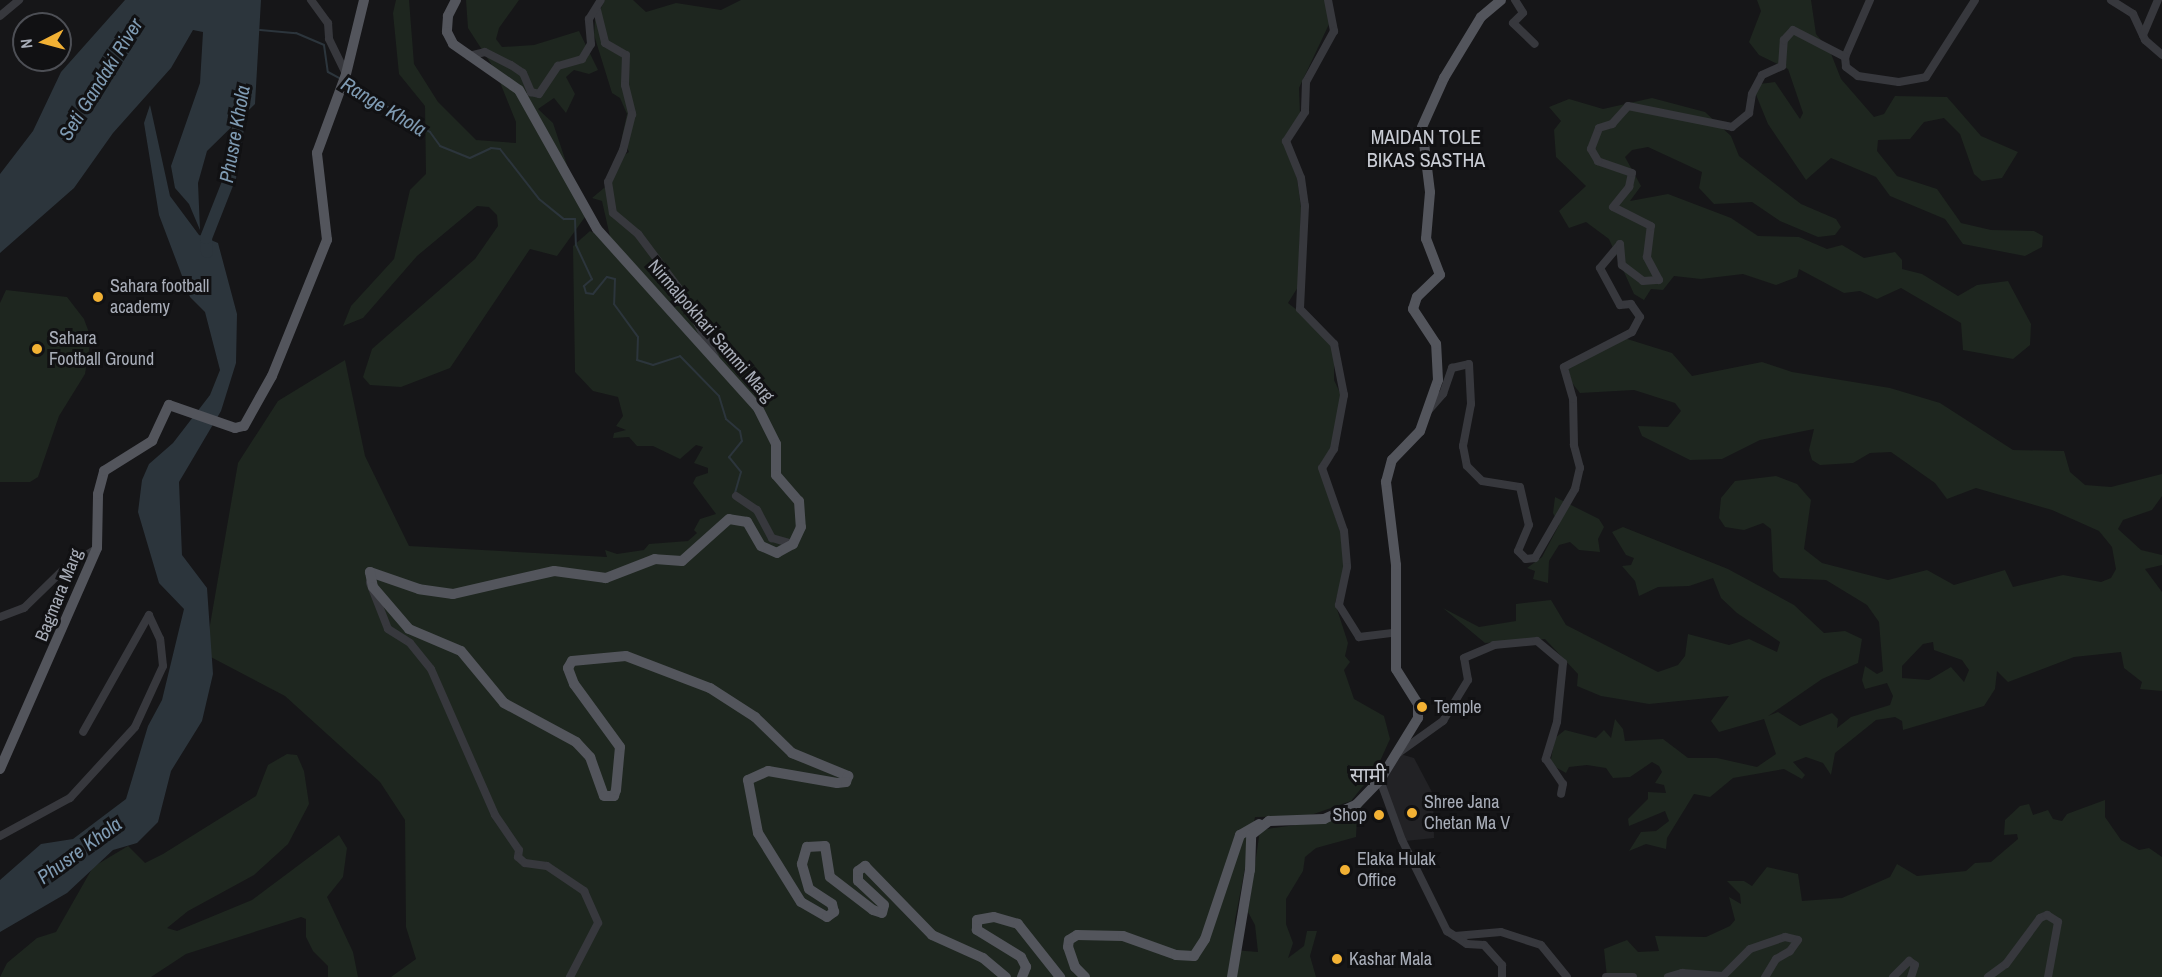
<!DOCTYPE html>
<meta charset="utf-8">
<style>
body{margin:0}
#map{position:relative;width:2162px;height:977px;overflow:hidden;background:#161618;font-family:"Archivo Narrow","Noto Sans Devanagari",sans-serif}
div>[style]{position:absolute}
.built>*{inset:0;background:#222225}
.green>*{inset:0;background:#1e261f}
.water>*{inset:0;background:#2c353c}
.stream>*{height:2px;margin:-1px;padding:0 1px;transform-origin:1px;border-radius:1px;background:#2c353c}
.river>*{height:12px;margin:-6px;padding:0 6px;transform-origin:6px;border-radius:6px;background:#2c353c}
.minor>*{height:8px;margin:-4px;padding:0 4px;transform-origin:4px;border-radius:4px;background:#37383d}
.major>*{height:10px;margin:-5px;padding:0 5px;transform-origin:5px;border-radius:5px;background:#53555c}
.dots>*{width:16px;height:16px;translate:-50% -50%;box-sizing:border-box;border:3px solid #111113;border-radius:50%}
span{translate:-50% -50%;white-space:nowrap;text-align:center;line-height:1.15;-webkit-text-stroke:6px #111113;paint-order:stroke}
.poi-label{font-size:18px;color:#a8adb8}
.left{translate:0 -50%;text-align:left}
.right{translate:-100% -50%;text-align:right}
.street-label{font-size:18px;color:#a8adb8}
.water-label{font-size:20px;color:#7f9bb3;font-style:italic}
.neighbourhood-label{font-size:20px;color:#c9ccd4}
.north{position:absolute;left:12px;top:12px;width:60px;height:60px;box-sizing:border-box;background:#111113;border:2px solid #4d4f55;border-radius:50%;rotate:264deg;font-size:16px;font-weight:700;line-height:24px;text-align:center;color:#a8adb8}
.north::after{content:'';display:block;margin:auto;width:21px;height:27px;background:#f2b134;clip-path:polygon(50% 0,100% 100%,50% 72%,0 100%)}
</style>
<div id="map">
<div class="built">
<i style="clip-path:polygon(1400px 754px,1414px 758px,1433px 794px,1434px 838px,1405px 841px,1379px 789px)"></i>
</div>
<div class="green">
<i style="clip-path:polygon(396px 0,409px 0,414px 64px,438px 102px,476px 140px,516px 143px,516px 122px,495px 70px,468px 28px,466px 0,519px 0,499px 28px,496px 39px,502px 47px,534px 45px,579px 31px,598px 70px,589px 74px,574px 70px,566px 77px,575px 94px,566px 113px,554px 98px,538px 109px,553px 123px,571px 177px,590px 210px,557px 256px,530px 249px,450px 368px,401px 387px,370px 385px,363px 377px,372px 349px,475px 259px,498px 226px,497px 215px,489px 207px,477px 206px,417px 256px,363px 318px,343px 326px,351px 306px,394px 259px,410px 190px,426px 174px,425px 106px,399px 74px,393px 13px)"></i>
<i style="clip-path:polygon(605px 0,633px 0,646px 12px,676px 3px,721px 10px,741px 0,1328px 0,1330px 22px,1299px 88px,1300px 114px,1283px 140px,1297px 178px,1301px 207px,1298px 287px,1288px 303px,1317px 326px,1334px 351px,1334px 380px,1341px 395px,1333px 444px,1319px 469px,1341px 534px,1344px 570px,1335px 603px,1348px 643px,1345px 656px,1350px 662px,1344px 670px,1354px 699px,1384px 716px,1390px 739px,1376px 770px,1351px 801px,1308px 816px,1255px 817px,1235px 920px,1234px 950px,1258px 952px,1255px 925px,1248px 912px,1260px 830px,1303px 824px,1366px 798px,1357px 816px,1356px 837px,1316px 848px,1305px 857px,1303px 871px,1286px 899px,1286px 924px,1293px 943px,1288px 958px,1304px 946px,1307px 931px,1317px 931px,1310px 956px,1316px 977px,391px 977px,416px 959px,406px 927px,405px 820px,380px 782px,285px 696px,205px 654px,238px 463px,278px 401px,345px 360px,365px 456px,409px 546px,607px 557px,605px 550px,617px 554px,644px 550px,649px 544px,688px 541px,697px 533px,694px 530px,700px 519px,716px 514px,693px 483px,696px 477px,708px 473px,708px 468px,694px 463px,703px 447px,696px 445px,680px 459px,653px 446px,637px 446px,629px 437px,613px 438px,614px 433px,626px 430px,616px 426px,623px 416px,618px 397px,593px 391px,575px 372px,573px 246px,590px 231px,611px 241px,602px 201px,592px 198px,610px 183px,616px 160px,629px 152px,622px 137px,627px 114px,620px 98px,612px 93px,594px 35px,595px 20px)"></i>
<i style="clip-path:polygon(1757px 0,1811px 0,1816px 34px,1830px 51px,1841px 79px,1874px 117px,1884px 114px,1895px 96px,1947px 97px,1981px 136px,2018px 152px,2002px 178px,1982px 181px,1974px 174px,1960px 134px,1944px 118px,1924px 122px,1910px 139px,1878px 140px,1877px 151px,1897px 176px,1937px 189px,1961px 223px,1991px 230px,2034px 231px,2043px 236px,2042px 247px,2025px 256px,1963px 244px,1945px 219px,1890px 196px,1876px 177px,1831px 158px,1806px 180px,1768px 124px,1752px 85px,1775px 82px,1800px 119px,1803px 113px,1788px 69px,1759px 55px,1749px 42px,1761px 11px)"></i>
<i style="clip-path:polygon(1652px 98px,1705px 112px,1731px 136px,1739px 156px,1801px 204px,1836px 219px,1841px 227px,1835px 235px,1818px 237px,1780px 221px,1752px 202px,1714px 204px,1699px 188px,1702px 172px,1648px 147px,1632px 150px,1625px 157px,1641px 186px,1630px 201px,1668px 194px,1731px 218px,1758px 236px,1799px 237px,1827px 249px,1842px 245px,1864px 258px,1895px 252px,1902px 260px,1902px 269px,1922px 274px,1958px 296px,1977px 285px,2008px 281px,2031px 324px,2030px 345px,2013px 359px,1963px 350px,1961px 323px,1901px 288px,1877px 299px,1860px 291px,1844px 293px,1799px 269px,1797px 277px,1776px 285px,1743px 274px,1701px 279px,1674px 276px,1663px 290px,1651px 289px,1644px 300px,1634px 294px,1609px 239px,1586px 222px,1569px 228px,1559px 211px,1586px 186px,1556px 157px,1554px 130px,1561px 121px,1549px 107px,1569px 99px,1603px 109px)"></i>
<i style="clip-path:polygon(6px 290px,67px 297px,84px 319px,91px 338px,85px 374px,59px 416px,38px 477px,30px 482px,0 482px,0 303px)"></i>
<i style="clip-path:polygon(evenodd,1624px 338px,1672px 353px,1692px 376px,1762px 362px,1792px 372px,1890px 388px,1940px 403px,2013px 450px,2064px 451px,2070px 472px,2085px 485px,2111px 487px,2162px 474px,2162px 496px,2152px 510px,2123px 520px,2118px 529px,2141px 550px,2162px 555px,2162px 565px,2145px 569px,2162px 592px,2162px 691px,2140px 689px,2142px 682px,2124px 668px,2121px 652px,2074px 657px,2008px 682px,1997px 671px,1995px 689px,1984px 706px,1903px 730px,1902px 721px,1895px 717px,1876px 720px,1835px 753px,1831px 775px,1823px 763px,1806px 757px,1793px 762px,1805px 775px,1802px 779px,1784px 769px,1733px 778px,1710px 797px,1694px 794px,1667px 838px,1666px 849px,1646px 844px,1629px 851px,1641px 832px,1656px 831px,1669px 821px,1665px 811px,1629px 826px,1628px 819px,1648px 799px,1648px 792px,1666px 793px,1664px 785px,1655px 783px,1662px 772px,1659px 766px,1652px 762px,1630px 777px,1613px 778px,1606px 768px,1587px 765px,1569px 767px,1566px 773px,1550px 764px,1555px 738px,1565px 730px,1596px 738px,1604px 730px,1611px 738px,1615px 719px,1623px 729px,1625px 741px,1663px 739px,1688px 758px,1717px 758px,1757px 767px,1776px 754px,1764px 719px,1719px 732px,1711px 721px,1729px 696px,1649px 704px,1601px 696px,1577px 686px,1578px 674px,1545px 639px,1485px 643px,1443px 608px,1479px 627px,1516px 621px,1516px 604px,1551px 600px,1566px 625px,1658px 672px,1678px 665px,1685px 656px,1688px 634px,1729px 645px,1749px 639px,1777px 652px,1780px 642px,1737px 613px,1721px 598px,1713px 578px,1689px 586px,1658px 587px,1639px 596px,1635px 581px,1622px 566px,1631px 565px,1634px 558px,1626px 555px,1612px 532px,1623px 527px,1728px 569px,1794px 605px,1824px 633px,1845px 631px,1862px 639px,1858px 663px,1822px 679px,1768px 716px,1778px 712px,1800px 726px,1832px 713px,1838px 719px,1837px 728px,1851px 717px,1890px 705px,1893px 696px,1887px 683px,1865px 689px,1862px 680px,1865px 666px,1877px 674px,1883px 671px,1879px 622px,1867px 605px,1826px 580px,1780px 578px,1773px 571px,1771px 529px,1763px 523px,1744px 530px,1725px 527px,1719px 518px,1721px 498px,1735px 481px,1776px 476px,1797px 484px,1811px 500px,1804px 549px,1822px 563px,1888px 580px,1927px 570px,1954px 585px,2005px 570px,2013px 587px,2063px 575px,2101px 582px,2111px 578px,2116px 569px,2112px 547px,2099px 531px,2052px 510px,1976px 488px,1947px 499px,1935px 483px,1891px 452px,1870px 453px,1853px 463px,1820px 465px,1812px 460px,1809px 450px,1814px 429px,1760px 440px,1722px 459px,1690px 460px,1642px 436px,1638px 426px,1668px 427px,1681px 411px,1675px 403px,1634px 390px,1580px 393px,1572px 383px,1568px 368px,1624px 338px,1933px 642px,1934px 650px,1962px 660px,1969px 670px,1964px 682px,1951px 667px,1929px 680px,1902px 678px,1902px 666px,1923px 644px,1933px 642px)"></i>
<i style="clip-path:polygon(1555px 497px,1599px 519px,1604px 527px,1598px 539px,1600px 552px,1579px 550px,1570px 542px,1559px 545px,1549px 561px,1548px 583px,1533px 579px,1535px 571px,1527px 568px,1542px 557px,1559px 525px,1553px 513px)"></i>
<i style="clip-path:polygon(287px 754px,297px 755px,304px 771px,309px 804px,288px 844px,254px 875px,188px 911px,167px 928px,177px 931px,252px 900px,339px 835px,347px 848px,343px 877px,327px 897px,353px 952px,358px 977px,328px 977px,328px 966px,313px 951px,306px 937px,306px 919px,301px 917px,186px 954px,151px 977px,0 977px,7px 963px,37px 938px,56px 932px,93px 867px,128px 846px,145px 863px,163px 854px,256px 796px,268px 765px)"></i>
<i style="clip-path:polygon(2105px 800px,2105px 817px,2121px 840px,2139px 850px,2149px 848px,2162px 857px,2162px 977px,1607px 977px,1604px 949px,1627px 940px,1638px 952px,1659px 951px,1655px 936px,1706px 937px,1730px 926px,1735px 920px,1729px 897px,1741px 904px,1740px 894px,1727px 881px,1744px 881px,1752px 886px,1767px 867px,1798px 874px,1802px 901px,1842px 898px,1890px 877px,1897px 864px,1917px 876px,1966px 871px,1975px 863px,1991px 862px,2018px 839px,2017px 834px,2004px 835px,2005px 820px,2020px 806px,2029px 804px,2033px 815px,2048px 810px,2053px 819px,2062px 821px,2067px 814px)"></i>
</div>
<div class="water">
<i style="clip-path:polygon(125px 0,261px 0,255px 104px,207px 151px,198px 183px,200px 230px,189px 204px,175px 188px,171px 166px,200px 83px,203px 32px,193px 30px,171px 68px,113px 133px,74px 188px,0 253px,0 174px,33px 131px,61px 72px)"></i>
<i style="clip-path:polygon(150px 105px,170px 196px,199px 235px,218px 243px,237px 314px,236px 363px,221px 411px,179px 482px,182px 555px,207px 588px,213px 674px,202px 721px,171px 771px,158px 822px,137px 843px,113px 850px,67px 893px,0 932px,0 880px,41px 844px,73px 839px,126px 799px,148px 726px,162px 700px,184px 609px,159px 583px,138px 512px,142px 480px,149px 464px,173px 443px,210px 395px,220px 370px,205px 312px,190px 297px,159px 215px,144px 123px)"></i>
</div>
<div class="stream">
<i style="left:260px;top:30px;width:36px;rotate:5deg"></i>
<i style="left:296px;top:33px;width:30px;rotate:23deg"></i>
<i style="left:324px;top:45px;width:27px;rotate:82deg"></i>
<i style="left:328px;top:72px;width:15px;rotate:28deg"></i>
<i style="left:346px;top:82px;width:98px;rotate:30.8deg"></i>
<i style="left:430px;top:132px;width:17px;rotate:54deg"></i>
<i style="left:440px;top:146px;width:32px;rotate:22deg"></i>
<i style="left:470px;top:158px;width:23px;rotate:-25deg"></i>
<i style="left:491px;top:148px;width:9px;rotate:6deg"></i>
<i style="left:500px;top:149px;width:63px;rotate:52deg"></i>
<i style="left:539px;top:199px;width:32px;rotate:39deg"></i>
<i style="left:564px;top:219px;width:11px"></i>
<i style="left:575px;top:219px;width:26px;rotate:88deg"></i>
<i style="left:576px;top:245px;width:38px;rotate:65deg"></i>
<i style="left:592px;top:279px;width:11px;rotate:139deg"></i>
<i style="left:584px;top:286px;width:7px;rotate:74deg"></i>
<i style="left:586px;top:293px;width:7px;rotate:8deg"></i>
<i style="left:593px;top:294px;width:22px;rotate:-51deg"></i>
<i style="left:607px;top:277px;width:8px;rotate:14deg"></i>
<i style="left:615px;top:279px;width:25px;rotate:92deg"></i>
<i style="left:614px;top:304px;width:41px;rotate:54deg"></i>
<i style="left:638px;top:337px;width:23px;rotate:92deg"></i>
<i style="left:637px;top:360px;width:17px;rotate:17deg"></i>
<i style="left:653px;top:365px;width:28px;rotate:-18deg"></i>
<i style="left:680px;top:356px;width:56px;rotate:45.7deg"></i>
<i style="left:719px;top:396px;width:24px;rotate:73deg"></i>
<i style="left:726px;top:419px;width:18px;rotate:41deg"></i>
<i style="left:740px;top:431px;width:10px;rotate:79deg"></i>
<i style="left:742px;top:441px;width:21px;rotate:129deg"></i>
<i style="left:729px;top:457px;width:19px;rotate:51deg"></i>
<i style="left:741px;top:472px;width:22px;rotate:106deg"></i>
</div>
<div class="river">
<i style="left:207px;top:252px;width:14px;rotate:-94deg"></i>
<i style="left:206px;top:238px;width:66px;rotate:-68.5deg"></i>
<i style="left:230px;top:177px;width:80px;rotate:-80.7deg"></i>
</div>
<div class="minor">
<i style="left:311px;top:0;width:29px;rotate:54deg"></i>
<i style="left:328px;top:23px;width:16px;rotate:86deg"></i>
<i style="left:329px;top:39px;width:39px;rotate:64deg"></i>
<i style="left:1328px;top:0;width:32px;rotate:79deg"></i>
<i style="left:1334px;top:31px;width:58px;rotate:118.8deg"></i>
<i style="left:1306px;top:82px;width:30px;rotate:92deg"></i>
<i style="left:1305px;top:112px;width:35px;rotate:123deg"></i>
<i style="left:1286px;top:141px;width:40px;rotate:68deg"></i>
<i style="left:1301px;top:178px;width:28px;rotate:82deg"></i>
<i style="left:1305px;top:206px;width:103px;rotate:92.8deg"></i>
<i style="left:1300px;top:309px;width:49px;rotate:45.8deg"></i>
<i style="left:1334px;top:344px;width:52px;rotate:78.9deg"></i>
<i style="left:1344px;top:395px;width:55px;rotate:100.5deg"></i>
<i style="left:1334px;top:449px;width:22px;rotate:122deg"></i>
<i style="left:1322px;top:468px;width:67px;rotate:70.8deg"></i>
<i style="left:1344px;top:531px;width:36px;rotate:85deg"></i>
<i style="left:1347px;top:567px;width:39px;rotate:102deg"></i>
<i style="left:1339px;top:605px;width:38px;rotate:58deg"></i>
<i style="left:1359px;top:637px;width:34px;rotate:-7deg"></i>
<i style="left:1515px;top:0;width:15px;rotate:58deg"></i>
<i style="left:1523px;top:13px;width:14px;rotate:135deg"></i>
<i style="left:1513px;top:23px;width:30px;rotate:44deg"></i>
<i style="left:1870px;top:0;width:62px;rotate:113.7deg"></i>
<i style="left:1845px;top:57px;width:10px;rotate:84deg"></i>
<i style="left:1846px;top:67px;width:15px;rotate:37deg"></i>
<i style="left:1858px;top:76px;width:41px;rotate:8.3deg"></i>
<i style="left:1899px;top:82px;width:27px;rotate:-10deg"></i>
<i style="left:1926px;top:77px;width:91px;rotate:-57.5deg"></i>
<i style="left:2111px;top:0;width:26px;rotate:32deg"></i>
<i style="left:2133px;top:14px;width:29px;rotate:65deg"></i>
<i style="left:2145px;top:40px;width:23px;rotate:41deg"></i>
<i style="left:597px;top:10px;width:34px;rotate:76deg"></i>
<i style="left:605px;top:43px;width:24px;rotate:30deg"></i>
<i style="left:626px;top:55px;width:30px;rotate:92deg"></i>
<i style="left:625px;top:85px;width:30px;rotate:76deg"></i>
<i style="left:632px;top:114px;width:37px;rotate:104deg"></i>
<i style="left:623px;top:150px;width:35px;rotate:115deg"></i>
<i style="left:608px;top:182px;width:31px;rotate:81deg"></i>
<i style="left:613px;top:213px;width:33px;rotate:40deg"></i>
<i style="left:638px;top:234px;width:70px;rotate:53.1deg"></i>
<i style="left:680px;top:290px;width:76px;rotate:62.4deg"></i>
<i style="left:0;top:16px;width:25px;rotate:-40deg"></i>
<i style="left:2143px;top:35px;width:38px;rotate:-67deg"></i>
<i style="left:469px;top:56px;width:16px;rotate:-14deg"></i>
<i style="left:485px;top:52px;width:29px;rotate:27deg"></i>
<i style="left:511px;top:65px;width:14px;rotate:34deg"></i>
<i style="left:523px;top:73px;width:21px;rotate:67deg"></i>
<i style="left:531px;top:92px;width:8px;rotate:14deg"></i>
<i style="left:539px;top:94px;width:34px;rotate:-56deg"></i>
<i style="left:558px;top:66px;width:25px;rotate:-16deg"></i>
<i style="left:582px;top:59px;width:17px;rotate:-59deg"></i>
<i style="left:591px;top:44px;width:25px;rotate:-95deg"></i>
<i style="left:589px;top:19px;width:22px;rotate:-58deg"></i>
<i style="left:1428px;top:411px;width:23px;rotate:-49deg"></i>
<i style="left:1443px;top:394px;width:28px;rotate:-71deg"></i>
<i style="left:1452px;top:368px;width:17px;rotate:-13deg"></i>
<i style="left:1469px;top:364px;width:40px;rotate:87.1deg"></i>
<i style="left:1471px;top:404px;width:43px;rotate:100.8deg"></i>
<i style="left:1463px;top:446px;width:20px;rotate:79deg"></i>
<i style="left:1467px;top:466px;width:21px;rotate:45deg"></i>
<i style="left:1482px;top:481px;width:38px;rotate:9deg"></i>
<i style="left:1520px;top:487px;width:39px;rotate:77deg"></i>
<i style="left:1529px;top:525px;width:28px;rotate:113deg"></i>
<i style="left:1518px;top:551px;width:11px;rotate:45deg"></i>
<i style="left:1526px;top:559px;width:9px;rotate:-6deg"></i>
<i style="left:1535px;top:558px;width:80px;rotate:-59.9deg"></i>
<i style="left:1575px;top:489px;width:22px;rotate:-77deg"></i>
<i style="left:1580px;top:468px;width:24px;rotate:-105deg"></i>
<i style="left:1574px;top:445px;width:46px;rotate:-91.2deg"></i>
<i style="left:1573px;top:399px;width:33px;rotate:-106deg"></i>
<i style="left:1564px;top:367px;width:76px;rotate:-27.2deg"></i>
<i style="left:1632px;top:332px;width:17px;rotate:-62deg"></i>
<i style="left:1640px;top:317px;width:16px;rotate:-125deg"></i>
<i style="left:1631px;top:304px;width:11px;rotate:175deg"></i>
<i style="left:1620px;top:305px;width:42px;rotate:-118.4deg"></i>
<i style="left:1600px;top:268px;width:31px;rotate:-50deg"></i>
<i style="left:1620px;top:244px;width:21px;rotate:85deg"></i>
<i style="left:1622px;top:265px;width:26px;rotate:37deg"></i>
<i style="left:1643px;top:281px;width:16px;rotate:-4deg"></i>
<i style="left:1659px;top:280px;width:26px;rotate:-118deg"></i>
<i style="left:1647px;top:257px;width:31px;rotate:-83deg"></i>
<i style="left:1651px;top:226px;width:42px;rotate:-153.4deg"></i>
<i style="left:1613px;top:207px;width:26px;rotate:-51deg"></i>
<i style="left:1629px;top:187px;width:14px;rotate:-78deg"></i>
<i style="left:1632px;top:173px;width:36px;rotate:-161deg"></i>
<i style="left:1598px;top:161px;width:14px;rotate:-120deg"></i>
<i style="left:1591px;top:149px;width:22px;rotate:-69deg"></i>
<i style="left:1599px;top:128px;width:14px;rotate:-17deg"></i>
<i style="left:1612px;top:124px;width:24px;rotate:-48deg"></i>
<i style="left:1628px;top:106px;width:106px;rotate:11.4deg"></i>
<i style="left:1732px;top:127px;width:22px;rotate:-39deg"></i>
<i style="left:1749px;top:113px;width:19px;rotate:-81deg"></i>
<i style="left:1752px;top:94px;width:21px;rotate:-62deg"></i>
<i style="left:1762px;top:75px;width:22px;rotate:-24deg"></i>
<i style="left:1782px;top:66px;width:26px;rotate:-86deg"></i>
<i style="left:1784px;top:40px;width:13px;rotate:-48deg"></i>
<i style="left:1793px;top:30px;width:59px;rotate:27.4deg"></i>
<i style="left:736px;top:496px;width:25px;rotate:34deg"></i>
<i style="left:757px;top:510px;width:32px;rotate:62deg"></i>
<i style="left:772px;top:538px;width:22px;rotate:16deg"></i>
<i style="left:370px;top:583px;width:49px;rotate:68.6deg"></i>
<i style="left:388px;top:629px;width:26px;rotate:32deg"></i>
<i style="left:410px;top:643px;width:33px;rotate:51deg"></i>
<i style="left:431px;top:669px;width:159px;rotate:66.3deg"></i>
<i style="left:495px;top:815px;width:42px;rotate:55.6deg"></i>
<i style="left:519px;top:850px;width:7px;rotate:98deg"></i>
<i style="left:518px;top:857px;width:9px;rotate:41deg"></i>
<i style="left:525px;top:863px;width:22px;rotate:8deg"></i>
<i style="left:547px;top:866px;width:45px;rotate:34deg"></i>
<i style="left:584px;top:891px;width:35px;rotate:66deg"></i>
<i style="left:598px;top:923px;width:61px;rotate:117.4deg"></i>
<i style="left:0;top:617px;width:26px;rotate:-21deg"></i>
<i style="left:24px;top:608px;width:56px;rotate:-44.3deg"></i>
<i style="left:64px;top:569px;width:39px;rotate:-32deg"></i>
<i style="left:1397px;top:754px;width:57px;rotate:-35.7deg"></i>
<i style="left:1443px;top:721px;width:48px;rotate:-58.6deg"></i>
<i style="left:1468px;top:680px;width:22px;rotate:-100deg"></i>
<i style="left:1464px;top:658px;width:33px;rotate:-23deg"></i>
<i style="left:1494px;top:645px;width:43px;rotate:-5.3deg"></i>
<i style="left:1537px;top:641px;width:34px;rotate:40deg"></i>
<i style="left:1563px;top:663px;width:59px;rotate:95.8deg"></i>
<i style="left:1557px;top:722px;width:39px;rotate:107deg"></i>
<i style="left:1546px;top:759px;width:30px;rotate:56deg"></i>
<i style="left:1563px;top:784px;width:10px;rotate:101deg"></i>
<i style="left:1380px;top:780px;width:64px;rotate:69.9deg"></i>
<i style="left:1402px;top:840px;width:102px;rotate:63.7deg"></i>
<i style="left:1447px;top:931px;width:9px;rotate:32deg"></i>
<i style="left:1455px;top:936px;width:46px;rotate:-5deg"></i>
<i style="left:1501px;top:932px;width:42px;rotate:18deg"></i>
<i style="left:1541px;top:945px;width:41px;rotate:50.9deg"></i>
<i style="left:0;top:836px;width:80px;rotate:-28.5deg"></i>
<i style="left:70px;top:798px;width:96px;rotate:-47.5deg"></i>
<i style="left:135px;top:727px;width:67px;rotate:-65.3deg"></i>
<i style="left:163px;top:666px;width:27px;rotate:-96deg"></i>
<i style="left:160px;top:639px;width:26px;rotate:-115deg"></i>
<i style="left:149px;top:615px;width:134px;rotate:119.4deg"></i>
<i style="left:1455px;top:936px;width:14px;rotate:34deg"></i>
<i style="left:1467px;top:944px;width:17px;rotate:3deg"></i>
<i style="left:1484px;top:945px;width:27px;rotate:48deg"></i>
<i style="left:1502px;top:965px;width:12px;rotate:90deg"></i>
<i style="left:1606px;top:977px;width:27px"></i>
<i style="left:1668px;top:977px;width:15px;rotate:-16deg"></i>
<i style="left:1682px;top:973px;width:41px;rotate:4.2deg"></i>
<i style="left:1723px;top:976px;width:38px;rotate:-45deg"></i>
<i style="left:1750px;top:949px;width:37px;rotate:-19deg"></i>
<i style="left:1785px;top:937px;width:13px;rotate:13deg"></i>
<i style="left:1798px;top:940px;width:14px;rotate:126deg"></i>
<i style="left:1790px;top:951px;width:16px;rotate:150deg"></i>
<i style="left:1776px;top:959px;width:21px;rotate:121deg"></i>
<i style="left:1893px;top:977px;width:23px;rotate:-45deg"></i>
<i style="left:1909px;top:961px;width:7px;rotate:34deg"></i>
<i style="left:1915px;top:965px;width:13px;rotate:108deg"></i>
<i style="left:1988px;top:977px;width:22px;rotate:-36deg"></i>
<i style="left:2006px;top:964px;width:57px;rotate:-53.5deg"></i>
<i style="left:2040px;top:918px;width:8px;rotate:-23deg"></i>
<i style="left:2047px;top:915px;width:13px;rotate:32deg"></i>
<i style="left:2058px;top:922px;width:56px;rotate:100.3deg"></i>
</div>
<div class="major">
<i style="left:456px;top:0;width:18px;rotate:117deg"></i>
<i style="left:448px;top:16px;width:16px;rotate:94deg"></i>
<i style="left:447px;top:32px;width:13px;rotate:63deg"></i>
<i style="left:453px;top:44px;width:80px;rotate:34.9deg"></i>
<i style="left:519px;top:90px;width:159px;rotate:60.7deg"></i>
<i style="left:597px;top:229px;width:241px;rotate:48deg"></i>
<i style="left:758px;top:408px;width:40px;rotate:63.4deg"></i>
<i style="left:776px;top:444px;width:31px;rotate:90deg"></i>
<i style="left:776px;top:475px;width:35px;rotate:49deg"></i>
<i style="left:799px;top:501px;width:26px;rotate:86deg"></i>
<i style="left:801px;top:527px;width:19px;rotate:115deg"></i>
<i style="left:793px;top:544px;width:18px;rotate:151deg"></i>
<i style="left:777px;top:553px;width:17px;rotate:-156deg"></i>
<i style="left:761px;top:546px;width:28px;rotate:-120deg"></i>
<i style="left:747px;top:522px;width:18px;rotate:-171deg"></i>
<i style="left:729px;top:519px;width:63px;rotate:138.2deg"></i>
<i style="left:682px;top:561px;width:27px;rotate:-176deg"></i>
<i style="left:655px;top:559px;width:53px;rotate:158.8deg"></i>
<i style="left:606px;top:578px;width:52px;rotate:-172.3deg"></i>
<i style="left:554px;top:571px;width:104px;rotate:167.2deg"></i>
<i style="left:453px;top:594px;width:34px;rotate:-172deg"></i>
<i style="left:419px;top:589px;width:52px;rotate:-160.9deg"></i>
<i style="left:370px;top:572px;width:15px;rotate:79deg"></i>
<i style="left:373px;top:587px;width:55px;rotate:49.4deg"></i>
<i style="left:409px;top:629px;width:56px;rotate:22.9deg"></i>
<i style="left:461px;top:651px;width:67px;rotate:50.4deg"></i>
<i style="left:504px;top:703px;width:82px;rotate:28.4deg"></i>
<i style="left:576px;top:742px;width:21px;rotate:47deg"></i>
<i style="left:590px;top:757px;width:41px;rotate:70.3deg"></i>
<i style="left:604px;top:796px;width:10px"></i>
<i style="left:614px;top:796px;width:6px;rotate:-72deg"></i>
<i style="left:616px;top:790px;width:43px;rotate:-84.7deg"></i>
<i style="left:620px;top:747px;width:78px;rotate:-126.1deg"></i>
<i style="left:574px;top:684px;width:17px;rotate:-111deg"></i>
<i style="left:568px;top:668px;width:8px;rotate:-60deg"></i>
<i style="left:572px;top:661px;width:54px;rotate:-5.3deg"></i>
<i style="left:626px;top:656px;width:90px;rotate:20.9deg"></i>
<i style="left:710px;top:688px;width:54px;rotate:32.8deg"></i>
<i style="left:755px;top:717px;width:52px;rotate:44.2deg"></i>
<i style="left:792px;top:753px;width:61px;rotate:22.3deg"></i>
<i style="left:848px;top:776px;width:6px;rotate:108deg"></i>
<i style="left:846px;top:782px;width:9px;rotate:174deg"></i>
<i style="left:837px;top:783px;width:70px;rotate:-170.1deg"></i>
<i style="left:768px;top:771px;width:22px;rotate:156deg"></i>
<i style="left:748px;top:780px;width:54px;rotate:79.3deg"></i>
<i style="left:758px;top:833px;width:81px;rotate:58.1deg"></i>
<i style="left:801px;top:902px;width:30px;rotate:30deg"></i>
<i style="left:827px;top:917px;width:9px;rotate:-36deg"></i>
<i style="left:834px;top:912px;width:8px;rotate:-104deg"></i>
<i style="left:832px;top:904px;width:27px;rotate:-147deg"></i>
<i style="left:809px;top:889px;width:26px;rotate:-106deg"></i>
<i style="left:802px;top:864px;width:18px;rotate:-74deg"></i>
<i style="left:807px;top:847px;width:18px;rotate:-3deg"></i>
<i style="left:825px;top:846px;width:31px;rotate:81deg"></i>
<i style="left:830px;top:877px;width:54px;rotate:37.5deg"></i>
<i style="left:873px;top:910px;width:9px;rotate:18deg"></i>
<i style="left:882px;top:913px;width:8px;rotate:-76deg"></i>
<i style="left:884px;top:905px;width:35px;rotate:-137deg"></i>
<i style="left:858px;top:881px;width:10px;rotate:-90deg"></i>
<i style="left:858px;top:871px;width:9px;rotate:-36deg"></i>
<i style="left:865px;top:866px;width:96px;rotate:45.8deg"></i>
<i style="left:932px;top:935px;width:56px;rotate:24.3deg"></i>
<i style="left:983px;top:958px;width:30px;rotate:40deg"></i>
<i style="left:0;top:769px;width:241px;rotate:-66.3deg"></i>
<i style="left:97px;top:548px;width:54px;rotate:-88.9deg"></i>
<i style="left:98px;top:494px;width:24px;rotate:-75deg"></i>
<i style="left:104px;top:471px;width:57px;rotate:-32deg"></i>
<i style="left:152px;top:441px;width:40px;rotate:-65deg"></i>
<i style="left:169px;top:405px;width:70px;rotate:19.2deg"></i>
<i style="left:235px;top:428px;width:9px;rotate:-13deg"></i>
<i style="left:244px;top:426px;width:57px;rotate:-60.8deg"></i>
<i style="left:272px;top:376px;width:147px;rotate:-68deg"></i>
<i style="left:327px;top:240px;width:88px;rotate:-96.6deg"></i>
<i style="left:317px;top:153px;width:84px;rotate:-69.8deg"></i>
<i style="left:346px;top:74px;width:76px;rotate:-76.3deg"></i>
<i style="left:1022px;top:977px;width:11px;rotate:-68deg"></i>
<i style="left:1026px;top:967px;width:11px;rotate:-117deg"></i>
<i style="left:1021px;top:957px;width:52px;rotate:-148.5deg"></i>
<i style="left:977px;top:930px;width:10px;rotate:-90deg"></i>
<i style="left:977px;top:920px;width:17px;rotate:-10deg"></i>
<i style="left:994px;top:917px;width:25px;rotate:16deg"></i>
<i style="left:1018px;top:924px;width:68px;rotate:51.6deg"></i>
<i style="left:1085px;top:977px;width:14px;rotate:-135deg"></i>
<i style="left:1075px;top:967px;width:21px;rotate:-109deg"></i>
<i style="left:1068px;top:947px;width:7px;rotate:-82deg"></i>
<i style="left:1069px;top:940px;width:9px;rotate:-32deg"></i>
<i style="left:1077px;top:935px;width:46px;rotate:1.2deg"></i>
<i style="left:1123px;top:936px;width:56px;rotate:19.7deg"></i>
<i style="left:1176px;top:955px;width:18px;rotate:3deg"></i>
<i style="left:1194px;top:956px;width:20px;rotate:-57deg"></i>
<i style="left:1205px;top:939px;width:110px;rotate:-71.4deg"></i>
<i style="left:1240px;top:835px;width:22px;rotate:-30deg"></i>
<i style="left:1232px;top:977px;width:109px;rotate:-80.5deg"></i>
<i style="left:1250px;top:870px;width:35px;rotate:-88deg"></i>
<i style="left:1251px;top:835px;width:23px;rotate:-38deg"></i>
<i style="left:1269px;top:821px;width:55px;rotate:-2.1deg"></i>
<i style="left:1324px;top:819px;width:35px;rotate:-24deg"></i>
<i style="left:1356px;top:805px;width:35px;rotate:-46deg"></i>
<i style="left:1380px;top:780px;width:73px;rotate:-58.5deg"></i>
<i style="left:1418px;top:718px;width:14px;rotate:-90deg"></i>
<i style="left:1418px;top:704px;width:41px;rotate:-122.2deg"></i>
<i style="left:1396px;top:669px;width:104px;rotate:-90deg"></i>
<i style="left:1396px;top:565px;width:84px;rotate:-96.9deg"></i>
<i style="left:1386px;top:482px;width:23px;rotate:-75deg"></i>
<i style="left:1392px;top:460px;width:40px;rotate:-46deg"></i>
<i style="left:1420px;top:431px;width:54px;rotate:-70.6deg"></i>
<i style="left:1438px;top:380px;width:36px;rotate:-93deg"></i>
<i style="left:1436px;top:344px;width:42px;rotate:-123.3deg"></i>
<i style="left:1413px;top:309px;width:13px;rotate:-72deg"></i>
<i style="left:1417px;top:297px;width:32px;rotate:-44deg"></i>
<i style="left:1440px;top:275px;width:39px;rotate:-111deg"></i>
<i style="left:1426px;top:239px;width:47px;rotate:-85.1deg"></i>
<i style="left:1430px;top:192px;width:65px;rotate:-97deg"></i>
<i style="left:1422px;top:127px;width:54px;rotate:-65.8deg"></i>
<i style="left:1444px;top:78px;width:71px;rotate:-58.8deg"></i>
<i style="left:1481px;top:17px;width:26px;rotate:-40deg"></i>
</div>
<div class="dots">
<i style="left:98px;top:297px;background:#f2b134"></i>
<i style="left:37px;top:349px;background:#f2b134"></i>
<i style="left:1422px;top:707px;background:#f2b134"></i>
<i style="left:1412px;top:813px;background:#f2b134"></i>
<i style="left:1379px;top:815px;background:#f2b134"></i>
<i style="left:1345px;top:870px;background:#f2b134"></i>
<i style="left:1337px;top:959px;background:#f2b134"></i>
</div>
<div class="poi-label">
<span class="left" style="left:110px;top:297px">Sahara football<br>academy</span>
<span class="left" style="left:49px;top:349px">Sahara<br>Football Ground</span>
<span class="left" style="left:1434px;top:707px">Temple</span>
<span class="left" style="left:1424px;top:813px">Shree Jana<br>Chetan Ma V</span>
<span class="right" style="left:1367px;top:815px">Shop</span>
<span class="left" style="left:1357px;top:870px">Elaka Hulak<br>Office</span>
<span class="left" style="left:1349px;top:959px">Kashar Mala</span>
</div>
<div class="street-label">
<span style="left:711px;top:331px;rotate:49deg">Nirmalpokhari Sammi Marg</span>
<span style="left:59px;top:595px;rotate:-68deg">Bagmara Marg</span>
</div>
<div class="water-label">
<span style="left:100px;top:79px;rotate:-58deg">Seti Gandaki River</span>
<span style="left:384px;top:106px;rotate:31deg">Range Khola</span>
<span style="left:234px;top:134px;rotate:-80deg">Phusre Khola</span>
<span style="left:79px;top:850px;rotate:-36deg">Phusre Khola</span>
</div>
<div class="neighbourhood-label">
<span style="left:1426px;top:148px">MAIDAN TOLE<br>BIKAS SASTHA</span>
<span style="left:1368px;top:774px">सामी</span>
</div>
<div class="north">N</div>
</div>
